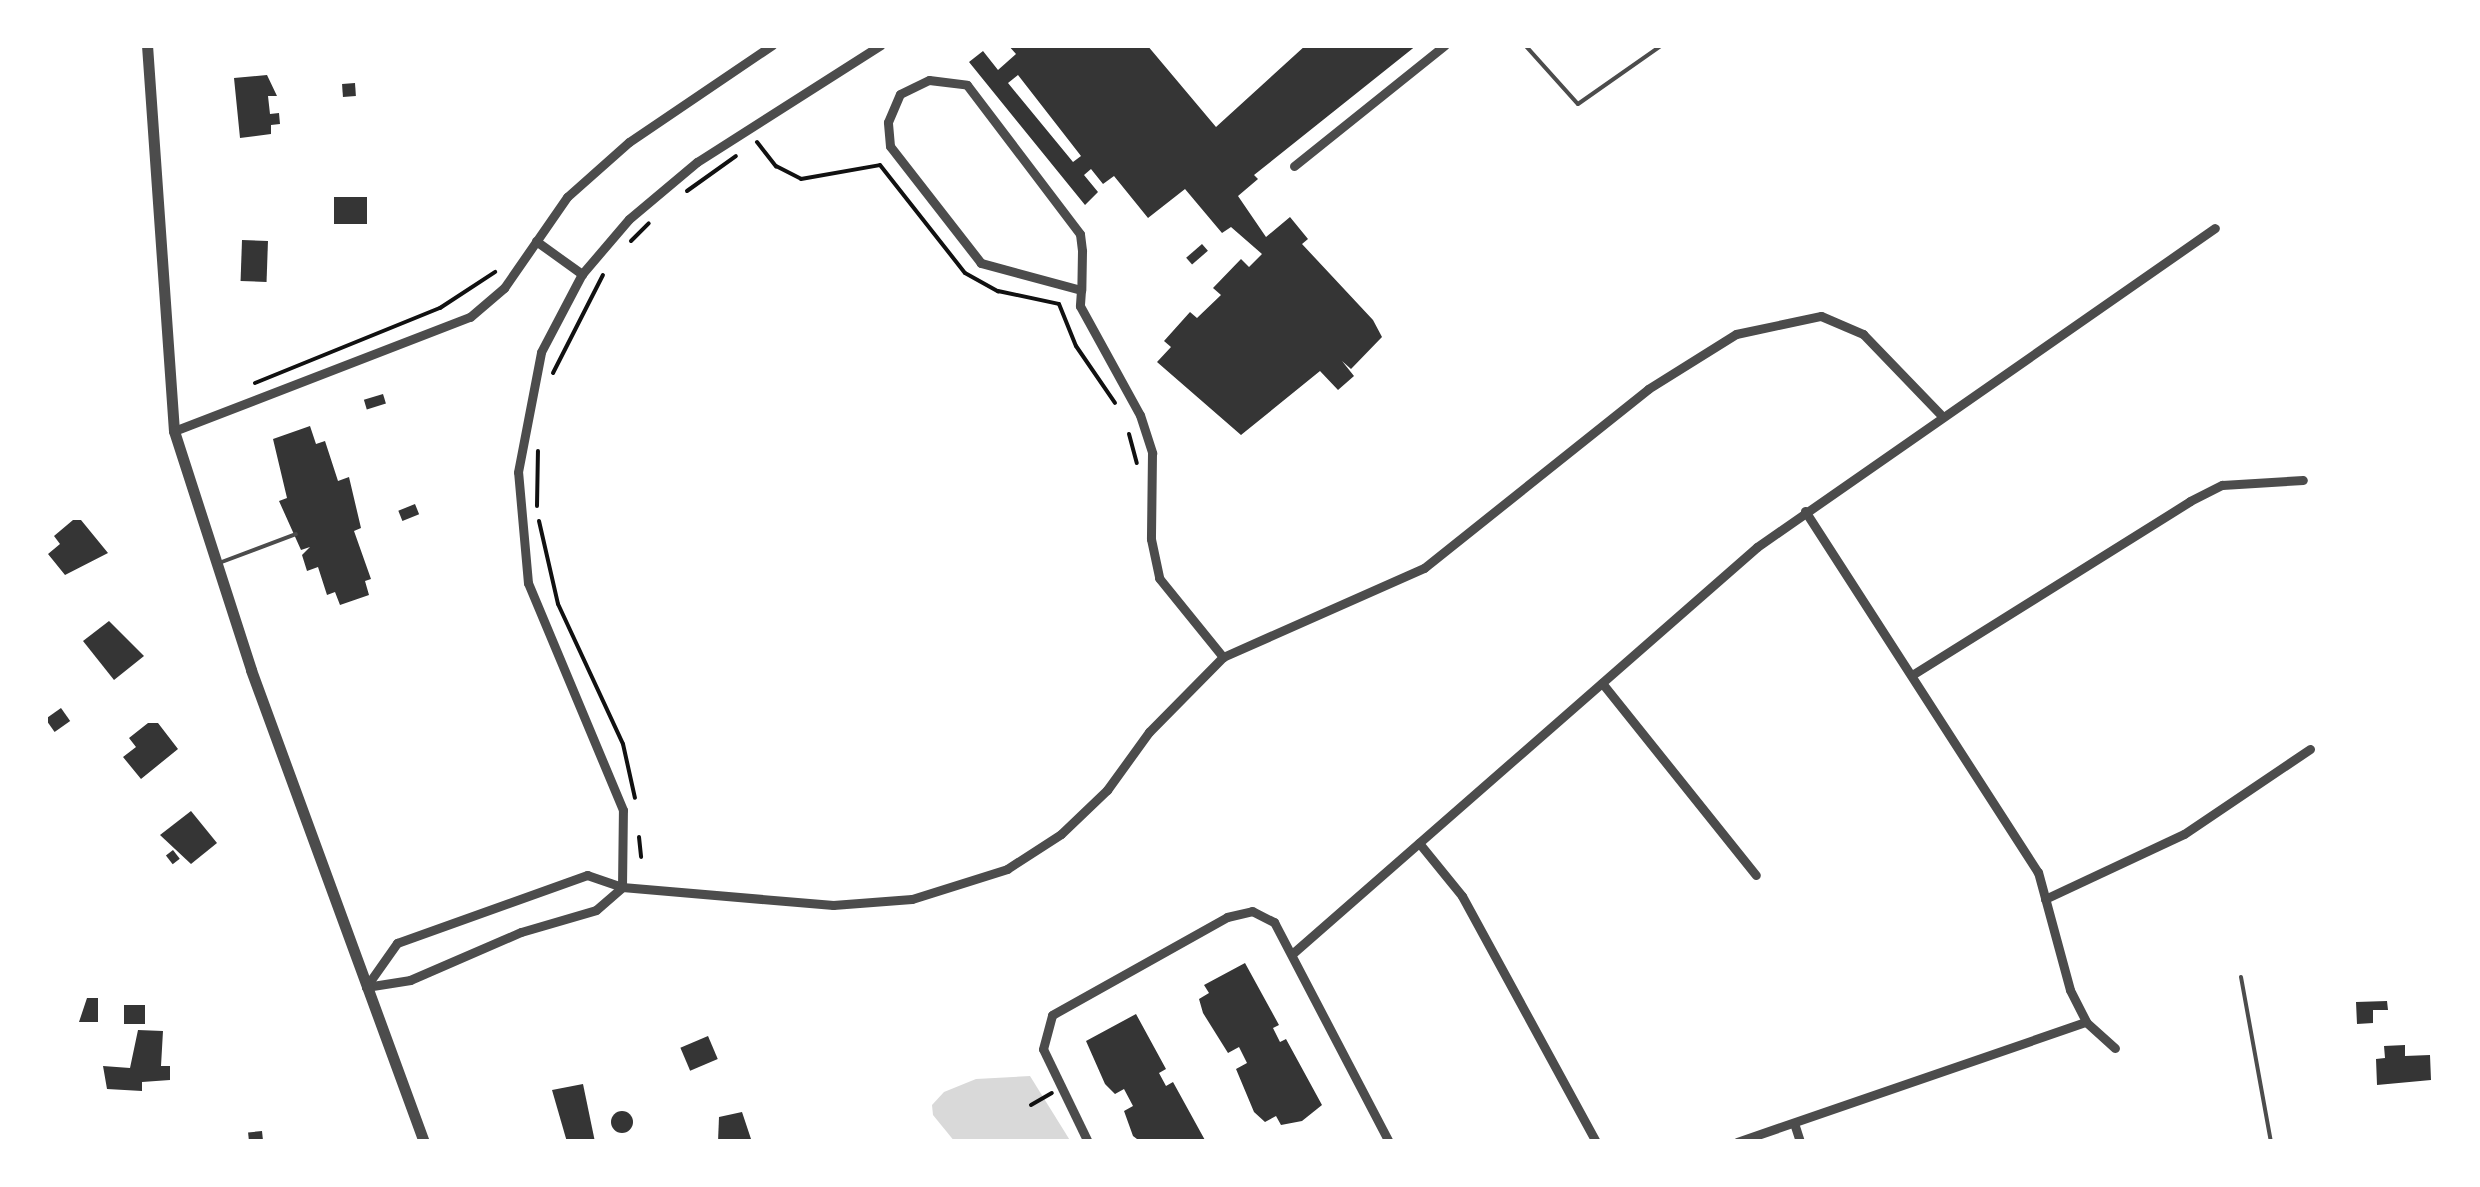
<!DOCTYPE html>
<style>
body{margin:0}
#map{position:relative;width:2480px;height:1187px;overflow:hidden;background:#fff;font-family:"Roboto Condensed",sans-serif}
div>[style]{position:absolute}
.water>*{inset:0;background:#d9d9d9}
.building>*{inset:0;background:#353535;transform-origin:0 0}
.round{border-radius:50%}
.path>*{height:4px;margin:-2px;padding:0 2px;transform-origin:2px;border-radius:2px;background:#111}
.service>*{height:4px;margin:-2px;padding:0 2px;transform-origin:2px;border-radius:2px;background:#4c4c4c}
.minor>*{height:9px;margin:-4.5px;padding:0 4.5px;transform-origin:4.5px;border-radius:4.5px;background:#4c4c4c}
.tertiary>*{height:11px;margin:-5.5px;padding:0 5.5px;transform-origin:5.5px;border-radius:5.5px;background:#4c4c4c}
span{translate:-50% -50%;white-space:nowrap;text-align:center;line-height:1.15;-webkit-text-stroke:10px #fff;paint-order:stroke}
.frame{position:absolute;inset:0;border:48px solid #fff;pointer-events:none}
</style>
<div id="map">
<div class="water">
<i style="clip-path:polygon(1030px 1076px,1071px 1142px,955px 1142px,933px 1115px,932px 1105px,944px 1092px,976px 1079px)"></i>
</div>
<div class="building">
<i style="clip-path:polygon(evenodd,1008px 45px,1147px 45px,1216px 127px,1306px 45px,1417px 45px,1254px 175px,1258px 179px,1238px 196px,1266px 237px,1290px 217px,1308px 239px,1302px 244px,1373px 320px,1382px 337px,1351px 369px,1342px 361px,1354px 376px,1338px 390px,1320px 371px,1241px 435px,1157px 362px,1171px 347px,1164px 341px,1190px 312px,1197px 318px,1221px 295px,1213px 288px,1241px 259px,1249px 267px,1262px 254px,1231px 227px,1222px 233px,1185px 189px,1148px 218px,1114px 176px,1103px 184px,1091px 169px,1084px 175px,1098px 192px,1085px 205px,969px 62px,983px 51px,998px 70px,1016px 54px,1008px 45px,1018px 75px,1081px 156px,1073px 162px,1008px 83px,1018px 75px)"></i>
<i style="clip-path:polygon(267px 75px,277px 96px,268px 96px,270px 114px,279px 113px,280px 124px,271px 125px,271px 134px,240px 138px,234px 78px)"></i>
<i style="left:355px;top:83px;width:13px;height:13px;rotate:86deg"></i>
<i style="left:334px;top:197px;width:33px;height:27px"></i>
<i style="left:242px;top:240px;width:26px;height:41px;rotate:2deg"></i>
<i style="left:1202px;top:244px;width:9px;height:21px;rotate:49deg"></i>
<i style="left:383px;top:394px;width:10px;height:20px;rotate:73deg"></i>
<i style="clip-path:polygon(310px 426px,316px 444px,325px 441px,338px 481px,349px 477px,361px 528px,354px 531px,371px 579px,365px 581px,369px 595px,340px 605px,335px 592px,327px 595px,318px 567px,307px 571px,302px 555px,310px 547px,301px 550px,279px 501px,287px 498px,273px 439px)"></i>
<i style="left:415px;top:504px;width:11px;height:18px;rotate:68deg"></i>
<i style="clip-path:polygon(73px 520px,81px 520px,108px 553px,65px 575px,48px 554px,60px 544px,54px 536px)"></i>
<i style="clip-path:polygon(109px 621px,144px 656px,114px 680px,83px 641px)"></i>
<i style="left:61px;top:708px;width:16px;height:19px;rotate:55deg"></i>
<i style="clip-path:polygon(148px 723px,158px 723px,178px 749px,141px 779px,123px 757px,136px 747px,129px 738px)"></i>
<i style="clip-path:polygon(191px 811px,217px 843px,191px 864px,160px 835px)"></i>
<i style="left:173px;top:850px;width:11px;height:9px;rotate:52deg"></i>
<i style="clip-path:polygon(1245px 963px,1279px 1025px,1273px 1028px,1280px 1042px,1286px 1039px,1322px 1105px,1302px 1121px,1281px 1125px,1276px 1116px,1265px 1122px,1254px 1112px,1236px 1069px,1247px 1063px,1239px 1047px,1228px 1053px,1203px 1013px,1199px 999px,1209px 993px,1204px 985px)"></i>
<i style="clip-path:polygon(87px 998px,98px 998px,98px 1022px,79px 1022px)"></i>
<i style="clip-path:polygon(2387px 1001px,2388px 1010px,2373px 1010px,2373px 1023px,2357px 1024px,2356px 1002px)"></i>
<i style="left:124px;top:1005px;width:21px;height:19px"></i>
<i style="clip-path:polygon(1136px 1014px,1166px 1069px,1159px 1073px,1166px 1086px,1173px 1082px,1206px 1142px,1141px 1142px,1133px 1136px,1124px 1111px,1133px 1106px,1124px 1089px,1115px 1094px,1105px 1084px,1086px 1041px)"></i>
<i style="clip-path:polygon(138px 1030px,163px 1031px,161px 1066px,170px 1066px,170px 1080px,142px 1082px,142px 1091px,107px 1089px,103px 1066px,130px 1068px)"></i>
<i style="left:708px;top:1036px;width:25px;height:30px;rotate:67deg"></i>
<i style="clip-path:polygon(2405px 1045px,2405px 1056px,2430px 1055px,2431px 1080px,2377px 1085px,2376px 1059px,2385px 1058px,2384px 1046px)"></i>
<i style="clip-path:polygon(583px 1084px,595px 1142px,567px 1142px,552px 1090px)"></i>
<i class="round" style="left:611px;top:1111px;width:22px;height:22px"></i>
<i style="clip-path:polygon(742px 1112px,752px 1142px,718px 1142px,719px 1117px)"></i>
<i style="left:262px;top:1131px;width:9px;height:14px;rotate:84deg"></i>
</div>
<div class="path">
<i style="left:757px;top:142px;width:31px;rotate:52deg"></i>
<i style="left:776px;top:166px;width:28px;rotate:27deg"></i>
<i style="left:801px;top:179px;width:80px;rotate:-10deg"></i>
<i style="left:880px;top:165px;width:137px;rotate:51.8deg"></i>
<i style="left:965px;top:273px;width:38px;rotate:29deg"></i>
<i style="left:998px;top:291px;width:62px;rotate:12deg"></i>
<i style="left:1059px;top:304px;width:45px;rotate:68deg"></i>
<i style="left:1076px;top:346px;width:69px;rotate:55.6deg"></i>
<i style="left:687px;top:191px;width:60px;rotate:-35.5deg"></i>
<i style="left:631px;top:241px;width:25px;rotate:-45deg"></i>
<i style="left:553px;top:373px;width:110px;rotate:-63deg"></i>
<i style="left:255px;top:383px;width:200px;rotate:-22.1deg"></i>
<i style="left:440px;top:308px;width:66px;rotate:-33.2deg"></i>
<i style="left:1129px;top:434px;width:30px;rotate:75deg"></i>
<i style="left:537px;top:506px;width:55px;rotate:-89deg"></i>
<i style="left:539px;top:521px;width:85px;rotate:77.1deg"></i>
<i style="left:558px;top:604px;width:154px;rotate:65.1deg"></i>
<i style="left:623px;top:744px;width:55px;rotate:77.5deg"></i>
<i style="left:639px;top:837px;width:20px;rotate:84deg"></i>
<i style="left:1031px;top:1105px;width:24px;rotate:-30deg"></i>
</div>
<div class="service">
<i style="left:1525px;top:45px;width:79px;rotate:48.1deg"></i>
<i style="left:1578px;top:104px;width:103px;rotate:-35.1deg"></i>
<i style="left:219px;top:563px;width:82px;rotate:-20.6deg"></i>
<i style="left:2241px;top:977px;width:168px;rotate:79.7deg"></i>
</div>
<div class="minor">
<i style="left:1294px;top:166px;width:193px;rotate:-38.7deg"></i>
<i style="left:536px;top:241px;width:57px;rotate:35.7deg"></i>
<i style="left:1081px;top:290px;width:104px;rotate:-164.9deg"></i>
<i style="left:981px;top:263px;width:148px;rotate:-127.9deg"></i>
<i style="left:890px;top:146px;width:24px;rotate:-95deg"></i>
<i style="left:888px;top:122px;width:30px;rotate:-67deg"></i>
<i style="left:900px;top:94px;width:32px;rotate:-26deg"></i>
<i style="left:929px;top:80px;width:38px;rotate:7deg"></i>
<i style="left:967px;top:85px;width:187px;rotate:52.8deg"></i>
<i style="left:1080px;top:234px;width:17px;rotate:83deg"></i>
<i style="left:1082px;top:251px;width:39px;rotate:91deg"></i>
<i style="left:1081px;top:290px;width:16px;rotate:94deg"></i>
<i style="left:1080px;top:306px;width:124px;rotate:61.2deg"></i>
<i style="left:1140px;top:415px;width:40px;rotate:72deg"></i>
<i style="left:1152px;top:453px;width:86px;rotate:90.7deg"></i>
<i style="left:1151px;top:539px;width:40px;rotate:78deg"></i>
<i style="left:1159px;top:578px;width:102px;rotate:51deg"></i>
<i style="left:174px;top:431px;width:317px;rotate:-21.1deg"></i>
<i style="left:470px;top:317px;width:45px;rotate:-40.5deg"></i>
<i style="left:504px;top:288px;width:111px;rotate:-55.3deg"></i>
<i style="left:567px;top:197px;width:83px;rotate:-41.6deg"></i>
<i style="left:629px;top:142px;width:173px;rotate:-34.1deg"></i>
<i style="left:1805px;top:511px;width:430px;rotate:57.2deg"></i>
<i style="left:2038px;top:872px;width:122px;rotate:74.8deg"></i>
<i style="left:2070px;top:990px;width:36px;rotate:63deg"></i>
<i style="left:2086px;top:1022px;width:39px;rotate:42deg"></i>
<i style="left:1912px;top:675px;width:328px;rotate:-32deg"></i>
<i style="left:2190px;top:501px;width:36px;rotate:-27deg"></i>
<i style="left:2222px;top:485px;width:81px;rotate:-3.5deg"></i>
<i style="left:1602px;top:683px;width:246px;rotate:51.3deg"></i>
<i style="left:1419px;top:843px;width:68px;rotate:50.9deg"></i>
<i style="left:1462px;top:896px;width:280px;rotate:61.4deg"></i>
<i style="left:622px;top:887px;width:77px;rotate:-89.3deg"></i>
<i style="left:623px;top:810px;width:246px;rotate:-112.7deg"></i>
<i style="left:528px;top:583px;width:111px;rotate:-95.1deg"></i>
<i style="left:518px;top:472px;width:122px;rotate:-79.1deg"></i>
<i style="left:541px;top:352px;width:88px;rotate:-62.3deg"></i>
<i style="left:582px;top:274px;width:72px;rotate:-49.5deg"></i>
<i style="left:629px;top:219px;width:89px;rotate:-40deg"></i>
<i style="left:697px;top:162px;width:218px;rotate:-32.5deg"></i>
<i style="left:2045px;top:899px;width:153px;rotate:-25.1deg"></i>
<i style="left:2184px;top:834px;width:152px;rotate:-34deg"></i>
<i style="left:1292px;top:954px;width:618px;rotate:-41.19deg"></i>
<i style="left:1757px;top:547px;width:558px;rotate:-34.86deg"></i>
<i style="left:366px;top:987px;width:54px;rotate:-54.8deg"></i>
<i style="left:397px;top:943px;width:202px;rotate:-19.7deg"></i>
<i style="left:587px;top:875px;width:37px;rotate:19deg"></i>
<i style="left:622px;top:887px;width:212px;rotate:4.9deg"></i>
<i style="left:833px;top:905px;width:79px;rotate:-4.3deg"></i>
<i style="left:912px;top:899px;width:100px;rotate:-17.5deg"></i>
<i style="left:1007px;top:869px;width:64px;rotate:-32.9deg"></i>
<i style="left:1061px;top:834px;width:64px;rotate:-43.7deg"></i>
<i style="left:1107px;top:790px;width:72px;rotate:-54.1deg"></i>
<i style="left:1149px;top:732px;width:105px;rotate:-45.4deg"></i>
<i style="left:1223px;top:657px;width:220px;rotate:-23.9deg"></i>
<i style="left:1424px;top:568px;width:287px;rotate:-38.6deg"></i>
<i style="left:1648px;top:389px;width:104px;rotate:-32deg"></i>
<i style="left:1736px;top:334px;width:87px;rotate:-12deg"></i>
<i style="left:1821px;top:316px;width:46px;rotate:23.2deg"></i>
<i style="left:1863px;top:334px;width:111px;rotate:46.1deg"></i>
<i style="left:366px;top:987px;width:45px;rotate:-9deg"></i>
<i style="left:410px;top:980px;width:121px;rotate:-23.4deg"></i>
<i style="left:521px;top:932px;width:78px;rotate:-16.3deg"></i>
<i style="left:596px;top:910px;width:35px;rotate:-41deg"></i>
<i style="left:1794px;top:1123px;width:20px;rotate:72deg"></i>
<i style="left:1088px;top:1142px;width:103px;rotate:-115.8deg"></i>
<i style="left:1043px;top:1049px;width:35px;rotate:-75deg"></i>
<i style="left:1052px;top:1015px;width:201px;rotate:-29.2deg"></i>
<i style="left:1227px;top:917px;width:26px;rotate:-13deg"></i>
<i style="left:1252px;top:911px;width:25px;rotate:27deg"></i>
<i style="left:1274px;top:922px;width:248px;rotate:62.4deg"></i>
<i style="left:1737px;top:1142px;width:369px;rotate:-19deg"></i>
</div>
<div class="tertiary">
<i style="left:147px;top:45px;width:387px;rotate:86deg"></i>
<i style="left:174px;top:431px;width:251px;rotate:72.1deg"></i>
<i style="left:251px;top:670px;width:503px;rotate:69.87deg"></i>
</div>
<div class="frame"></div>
</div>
